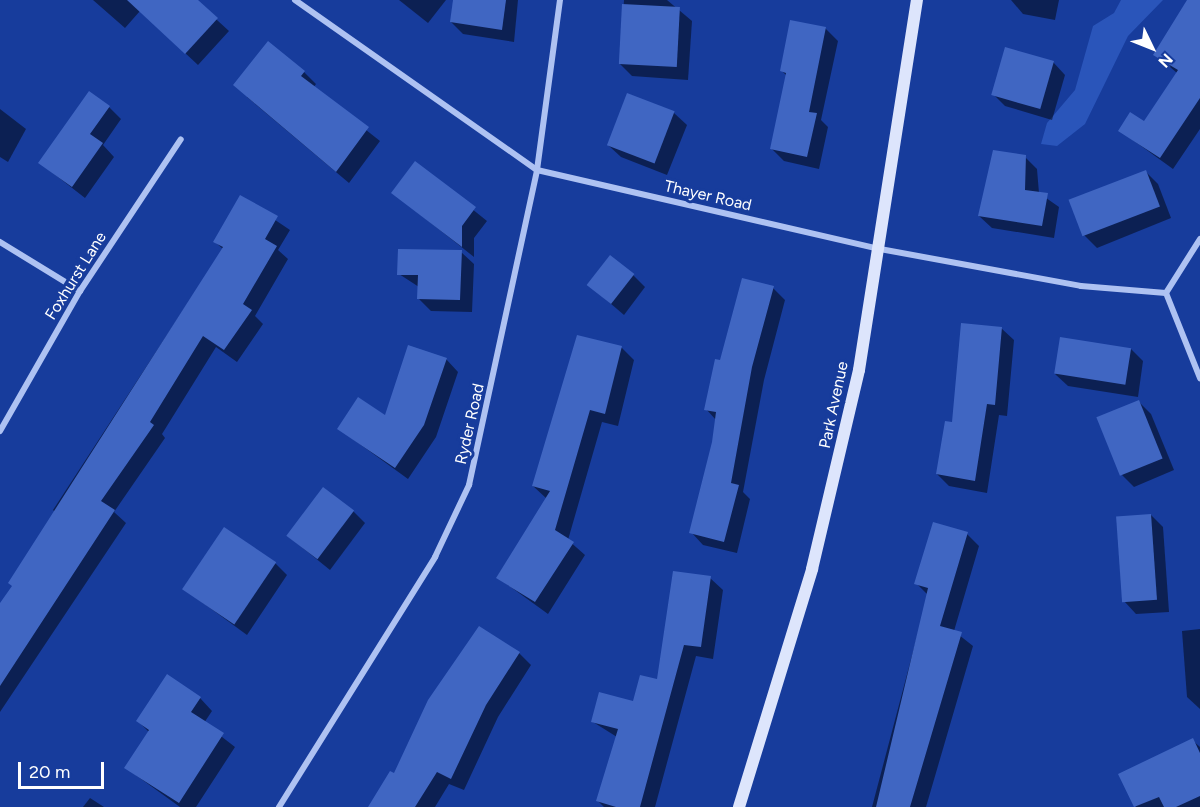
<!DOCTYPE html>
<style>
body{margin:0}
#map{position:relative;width:1200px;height:807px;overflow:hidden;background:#173c9c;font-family:Figtree,sans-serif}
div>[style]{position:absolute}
.green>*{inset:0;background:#2a55ba}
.shadow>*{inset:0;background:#0007}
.building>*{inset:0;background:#4066c2;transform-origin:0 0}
.street>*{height:6px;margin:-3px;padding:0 3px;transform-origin:3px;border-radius:3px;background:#aec2f2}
.secondary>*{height:12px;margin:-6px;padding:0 6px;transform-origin:6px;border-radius:6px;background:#dde5fc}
span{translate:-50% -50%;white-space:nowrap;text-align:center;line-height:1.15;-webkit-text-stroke:6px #173c9c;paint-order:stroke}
.street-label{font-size:16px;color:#fff}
.north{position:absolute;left:1122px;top:18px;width:60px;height:60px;-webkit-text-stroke:4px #173c9c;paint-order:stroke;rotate:133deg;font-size:16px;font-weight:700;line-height:24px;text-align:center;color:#fff}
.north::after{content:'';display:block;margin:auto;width:21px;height:27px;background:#fff;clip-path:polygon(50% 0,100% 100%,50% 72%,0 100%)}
.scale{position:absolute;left:18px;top:762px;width:86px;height:27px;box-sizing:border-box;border:3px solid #fff;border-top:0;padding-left:8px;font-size:18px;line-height:21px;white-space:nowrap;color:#fff;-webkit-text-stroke:4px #173c9c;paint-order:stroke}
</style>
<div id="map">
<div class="green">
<i style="clip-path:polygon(1121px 0,1163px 0,1128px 36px,1085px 124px,1057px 146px,1041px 144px,1047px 123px,1075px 90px,1093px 26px,1114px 13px)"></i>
</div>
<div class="shadow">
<i style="clip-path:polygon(93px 0,195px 0,229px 31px,198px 65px,140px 11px,125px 28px)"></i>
<i style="clip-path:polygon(399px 0,446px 0,428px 23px)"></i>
<i style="clip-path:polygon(454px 0,518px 0,514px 42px,463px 34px,451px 22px)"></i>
<i style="clip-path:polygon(624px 0,667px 0,692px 21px,688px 80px,632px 76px,620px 64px)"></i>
<i style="clip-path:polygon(1011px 0,1059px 0,1055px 20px,1023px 14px)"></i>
<i style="clip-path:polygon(1190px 0,1200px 7px,1200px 129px,1173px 169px,1119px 130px,1145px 123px,1177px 73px,1155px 54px)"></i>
<i style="clip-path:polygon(825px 28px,838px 41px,821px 120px,828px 127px,819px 169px,784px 161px,771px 148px,787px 76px,782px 71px)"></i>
<i style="clip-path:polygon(1053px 62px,1065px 75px,1052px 120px,1005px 106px,993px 94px)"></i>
<i style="clip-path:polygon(304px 72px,316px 84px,313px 88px,380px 141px,349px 183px,247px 97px)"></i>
<i style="clip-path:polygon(628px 95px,674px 113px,687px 125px,667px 175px,621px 157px,608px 145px)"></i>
<i style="clip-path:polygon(109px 107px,121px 119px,103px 145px,114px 157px,85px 198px,40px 163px)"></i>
<i style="clip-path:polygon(0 109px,26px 129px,8px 162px,0 157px)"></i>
<i style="clip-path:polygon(1025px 157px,1037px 169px,1039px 193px,1059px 207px,1054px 238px,992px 228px,979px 216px)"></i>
<i style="clip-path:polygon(415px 163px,487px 221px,474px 238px,474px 257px,393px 193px)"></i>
<i style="clip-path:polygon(1146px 172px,1158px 184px,1171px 218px,1097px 248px,1084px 235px)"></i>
<i style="clip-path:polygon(241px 197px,290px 230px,278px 250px,288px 259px,255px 316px,263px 324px,237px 362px,216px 347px,162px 434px,165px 438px,114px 512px,126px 523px,0 712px,0 608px,56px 513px,53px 510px,223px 249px,215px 242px)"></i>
<i style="clip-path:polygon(461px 252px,474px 264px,472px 312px,431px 311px,419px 299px,419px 287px,399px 274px)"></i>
<i style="clip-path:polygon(633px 275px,645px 287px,624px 315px,589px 285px)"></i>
<i style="clip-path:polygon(773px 288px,785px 300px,764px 380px,743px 492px,750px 499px,737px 553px,703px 545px,691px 532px,713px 443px,716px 420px,706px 409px)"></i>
<i style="clip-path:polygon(1001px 328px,1014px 340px,1007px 416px,999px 415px,987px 493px,949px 486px,937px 474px,954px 424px)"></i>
<i style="clip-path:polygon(578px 336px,622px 348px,634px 360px,618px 426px,602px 422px,568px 540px,585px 555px,548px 614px,497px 577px,547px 499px,533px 486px)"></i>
<i style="clip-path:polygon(1131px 349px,1143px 361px,1138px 397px,1068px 386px,1055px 374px)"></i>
<i style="clip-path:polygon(446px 359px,458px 372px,436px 437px,408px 479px,339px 429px,385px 417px)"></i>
<i style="clip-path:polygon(1139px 402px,1151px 414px,1174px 470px,1134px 487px,1122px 475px)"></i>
<i style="clip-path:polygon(353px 511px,365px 523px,330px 570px,288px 536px)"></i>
<i style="clip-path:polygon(1151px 515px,1163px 527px,1169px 612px,1136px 614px,1124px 601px)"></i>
<i style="clip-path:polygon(967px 534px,979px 546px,954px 631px,973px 646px,926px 807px,872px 807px,928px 595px,916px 583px)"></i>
<i style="clip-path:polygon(275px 563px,287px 575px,247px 635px,184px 589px)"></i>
<i style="clip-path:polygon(710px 578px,723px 590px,713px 659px,696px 656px,655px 807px,604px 807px,598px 801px,617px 737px,593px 722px,634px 703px,658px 681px)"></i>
<i style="clip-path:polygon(1200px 629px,1200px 709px,1187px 697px,1182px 631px)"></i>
<i style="clip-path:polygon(519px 653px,531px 665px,498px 717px,464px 790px,449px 784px,435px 807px,369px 807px)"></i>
<i style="clip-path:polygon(200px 698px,212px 711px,204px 723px,235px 747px,196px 807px,180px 807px,126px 768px,149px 732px,138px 721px)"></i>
<i style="clip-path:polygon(1192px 740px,1200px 747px,1200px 807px,1136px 807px,1120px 774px)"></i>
<i style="clip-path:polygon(90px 798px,104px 807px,83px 807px)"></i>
</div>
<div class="building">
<i style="clip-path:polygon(127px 0,198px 0,218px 18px,185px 54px)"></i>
<i style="clip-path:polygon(453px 0,506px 0,502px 30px,450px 22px)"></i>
<i style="clip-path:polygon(1187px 0,1200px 0,1200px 98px,1160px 158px,1118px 131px,1130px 112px,1144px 121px,1178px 70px,1153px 55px)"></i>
<i style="left:622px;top:4px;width:58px;height:60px;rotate:3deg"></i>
<i style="clip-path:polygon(790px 20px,826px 27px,809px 112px,817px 113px,807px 157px,770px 149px,786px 73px,780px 71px)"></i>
<i style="clip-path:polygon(268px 41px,305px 71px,301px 76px,369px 127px,336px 172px,233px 85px)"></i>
<i style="left:1005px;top:47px;width:51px;height:50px;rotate:16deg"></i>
<i style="clip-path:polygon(89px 91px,110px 106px,90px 134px,103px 143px,72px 187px,38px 163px)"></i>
<i style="left:627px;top:93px;width:51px;height:56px;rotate:21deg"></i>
<i style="clip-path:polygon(993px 150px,1026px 155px,1025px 190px,1048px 193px,1042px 226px,978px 216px)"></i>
<i style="clip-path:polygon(415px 161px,476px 207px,462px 226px,462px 247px,391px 193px)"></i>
<i style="left:1146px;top:170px;width:39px;height:83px;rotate:69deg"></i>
<i style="clip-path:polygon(240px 195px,278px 216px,265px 239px,277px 246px,243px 304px,252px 310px,224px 350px,203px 336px,150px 422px,154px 425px,101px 501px,115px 510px,0 686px,0 603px,12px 586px,8px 583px,223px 247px,213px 242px)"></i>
<i style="clip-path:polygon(398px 249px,462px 250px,460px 300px,417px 299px,418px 275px,397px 275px)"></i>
<i style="left:610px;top:255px;width:31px;height:38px;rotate:38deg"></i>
<i style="clip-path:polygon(742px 278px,774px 286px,752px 367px,731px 483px,739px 485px,724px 542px,689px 533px,712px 442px,716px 412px,704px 410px,715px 359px,720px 360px)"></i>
<i style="clip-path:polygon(961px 323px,1002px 327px,995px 405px,987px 404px,975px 481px,936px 474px,945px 421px,952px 422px)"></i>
<i style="clip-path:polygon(577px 335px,622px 346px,605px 414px,590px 410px,555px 530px,574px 542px,535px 602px,496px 578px,550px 491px,532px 486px)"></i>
<i style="left:1060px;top:337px;width:72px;height:37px;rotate:9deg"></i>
<i style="clip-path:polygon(408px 345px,447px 358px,424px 425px,395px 468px,337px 429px,358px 397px,385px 415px)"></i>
<i style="left:1139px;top:400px;width:63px;height:46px;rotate:68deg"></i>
<i style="left:323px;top:487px;width:39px;height:61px;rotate:37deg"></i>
<i style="left:1151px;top:514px;width:86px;height:35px;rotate:86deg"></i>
<i style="clip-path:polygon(933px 522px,968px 532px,940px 626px,962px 632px,910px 807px,876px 807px,928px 588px,914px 584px)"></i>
<i style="left:224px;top:527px;width:63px;height:75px;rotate:34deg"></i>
<i style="clip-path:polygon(673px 571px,711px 576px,701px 647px,684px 645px,640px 807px,616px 807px,596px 801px,618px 729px,591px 722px,599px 692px,633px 701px,640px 675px,657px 679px)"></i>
<i style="clip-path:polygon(479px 626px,520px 652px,486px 705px,451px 779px,437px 772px,415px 807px,368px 807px,390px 771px,394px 773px,428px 700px)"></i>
<i style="clip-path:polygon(167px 674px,201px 697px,191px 712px,224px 733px,179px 803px,124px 768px,149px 730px,136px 721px)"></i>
<i style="clip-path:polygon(1193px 738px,1200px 753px,1200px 796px,1176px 807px,1164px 807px,1159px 797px,1134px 807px,1118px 774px)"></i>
</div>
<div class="street">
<i style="left:295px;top:0;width:296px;rotate:35.1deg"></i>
<i style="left:537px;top:170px;width:352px;rotate:13deg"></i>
<i style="left:880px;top:249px;width:204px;rotate:10.4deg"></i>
<i style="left:1081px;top:286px;width:85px;rotate:4.7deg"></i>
<i style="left:1200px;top:239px;width:64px;rotate:122.2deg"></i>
<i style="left:1166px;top:293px;width:92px;rotate:68.2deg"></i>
<i style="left:0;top:242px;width:94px;rotate:31.5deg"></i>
<i style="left:0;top:431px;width:161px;rotate:-60.3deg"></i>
<i style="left:80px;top:291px;width:182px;rotate:-56.4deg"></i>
<i style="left:279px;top:807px;width:295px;rotate:-58deg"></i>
<i style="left:435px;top:557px;width:80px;rotate:-64.7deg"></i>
<i style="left:469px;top:485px;width:322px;rotate:-77.8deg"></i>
<i style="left:537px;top:170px;width:172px;rotate:-82.3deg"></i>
</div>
<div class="secondary">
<i style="left:739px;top:807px;width:249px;rotate:-72.9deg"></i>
<i style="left:812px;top:569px;width:204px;rotate:-76.7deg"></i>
<i style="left:859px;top:370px;width:375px;rotate:-81.1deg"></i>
</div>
<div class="street-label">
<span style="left:708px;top:196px;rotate:13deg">Thayer Road</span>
<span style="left:76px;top:276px;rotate:-58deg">Foxhurst Lane</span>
<span style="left:834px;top:405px;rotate:-78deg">Park Avenue</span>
<span style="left:470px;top:424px;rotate:-77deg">Ryder Road</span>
</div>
<div class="north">N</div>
<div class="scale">20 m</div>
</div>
